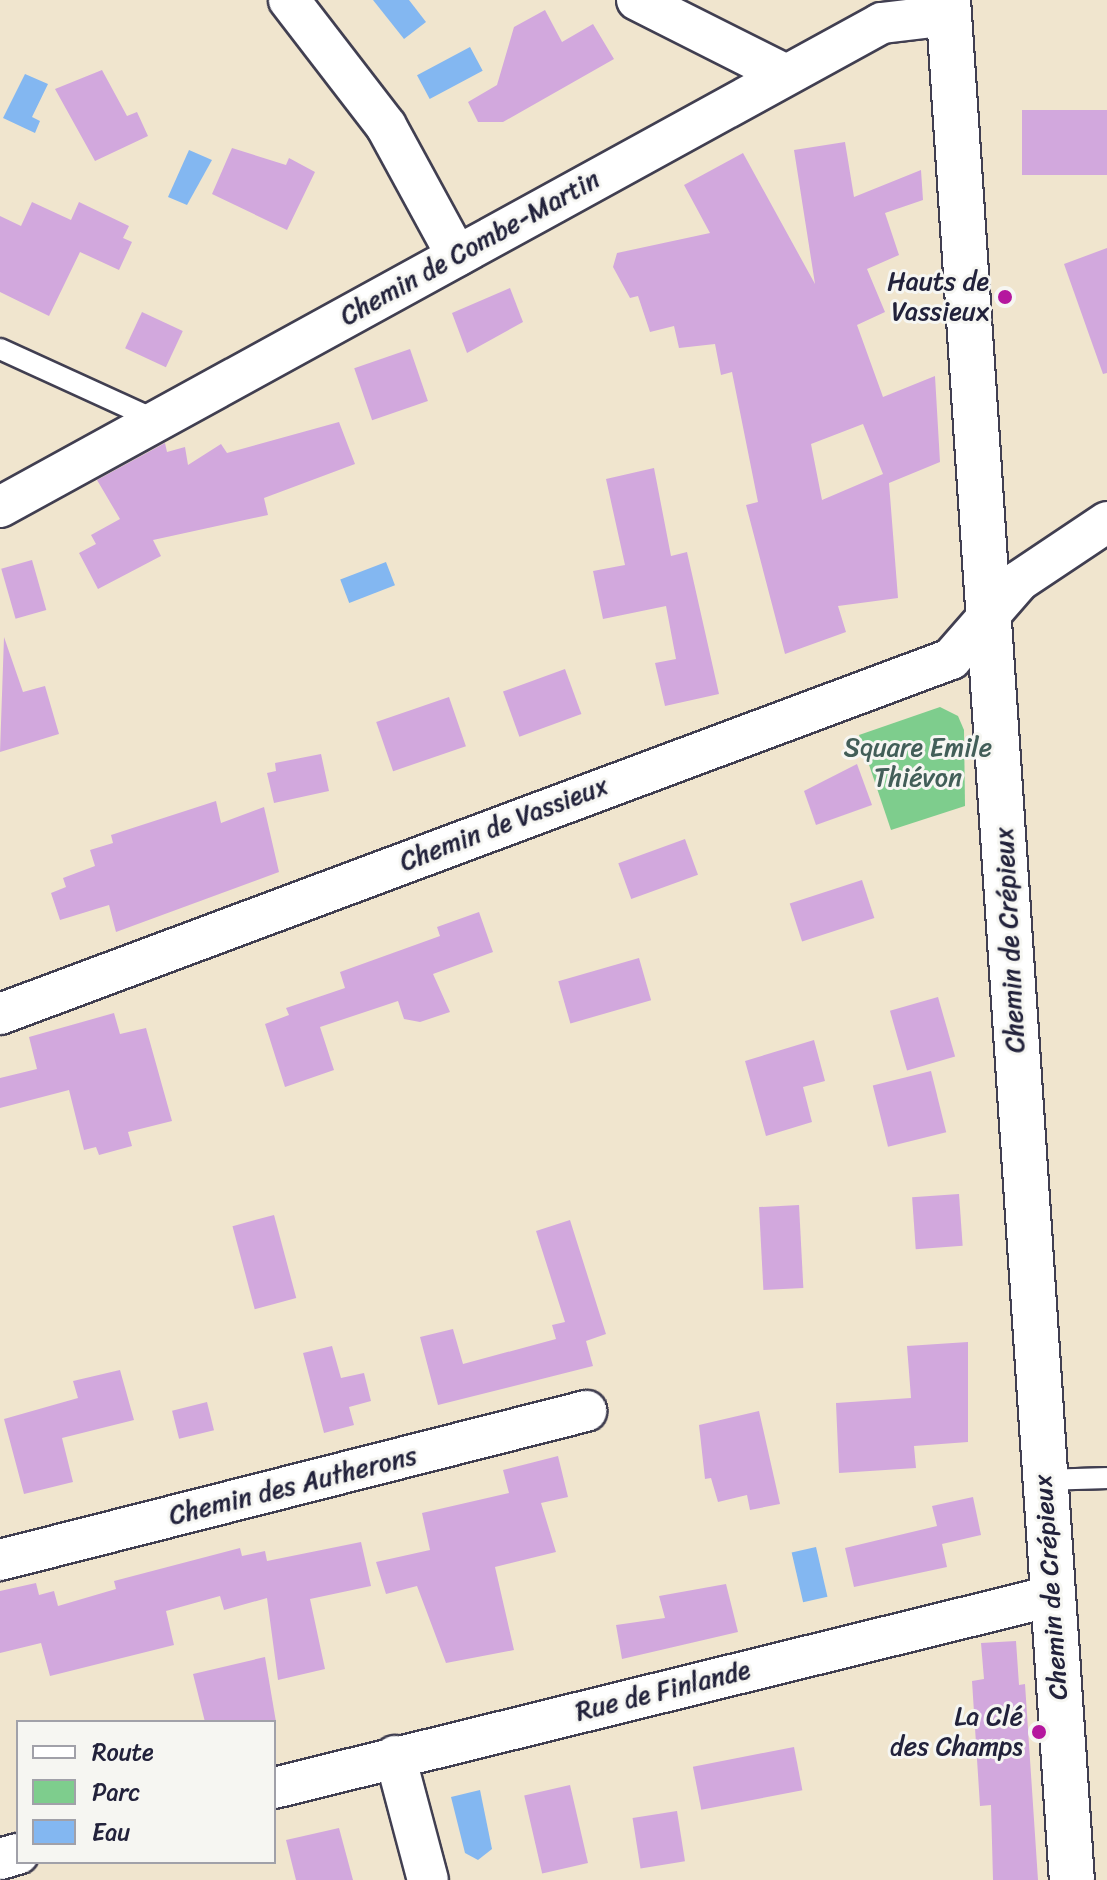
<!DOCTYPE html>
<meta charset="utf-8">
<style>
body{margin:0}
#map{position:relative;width:1107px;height:1880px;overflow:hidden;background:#f0e5ce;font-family:Sriracha,sans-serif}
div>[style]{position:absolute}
.green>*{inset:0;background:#7ecd8d}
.water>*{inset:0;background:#83b7f1;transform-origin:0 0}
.building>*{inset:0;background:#d2a8dd;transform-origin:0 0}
.roads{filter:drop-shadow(2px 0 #413f51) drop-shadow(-2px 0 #413f51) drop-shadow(0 2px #413f51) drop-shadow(0 -2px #413f51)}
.service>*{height:20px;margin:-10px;padding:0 10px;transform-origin:10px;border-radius:10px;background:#fff}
.minor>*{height:40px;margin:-20px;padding:0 20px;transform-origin:20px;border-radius:20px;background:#fff}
.tertiary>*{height:44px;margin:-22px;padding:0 22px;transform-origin:22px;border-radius:22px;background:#fff}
.dots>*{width:22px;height:22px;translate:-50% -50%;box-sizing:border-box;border:4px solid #f6f6f2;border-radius:50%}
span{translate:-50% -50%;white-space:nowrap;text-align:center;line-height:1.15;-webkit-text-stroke:6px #f6f6f2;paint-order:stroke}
.street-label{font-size:26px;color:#22223b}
.poi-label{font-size:26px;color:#22223b}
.right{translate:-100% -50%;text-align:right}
.park-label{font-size:26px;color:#425e58}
.legend{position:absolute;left:16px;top:1720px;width:260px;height:144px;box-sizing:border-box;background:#f6f6f2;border:2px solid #a1a1a9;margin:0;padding:10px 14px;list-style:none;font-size:24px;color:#22223b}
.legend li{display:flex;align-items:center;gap:16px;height:40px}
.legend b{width:40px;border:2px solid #a1a1a9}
</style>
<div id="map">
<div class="green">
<i style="clip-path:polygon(940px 707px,958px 716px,964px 730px,965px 806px,891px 830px,859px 735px)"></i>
</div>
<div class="water">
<i style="clip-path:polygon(373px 0,409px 0,426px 22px,404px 39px)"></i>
<i style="left:470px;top:47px;width:27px;height:60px;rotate:62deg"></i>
<i style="clip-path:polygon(25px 74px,48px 84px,32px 117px,40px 121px,35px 133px,3px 118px)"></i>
<i style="clip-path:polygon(189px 150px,212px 160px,187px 205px,168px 197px)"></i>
<i style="left:386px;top:562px;width:25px;height:49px;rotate:69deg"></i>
<i style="left:816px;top:1547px;width:51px;height:25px;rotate:77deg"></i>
<i style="clip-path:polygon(480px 1790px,492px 1849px,478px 1860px,465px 1853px,451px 1797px)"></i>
</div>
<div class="building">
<i style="clip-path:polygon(545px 10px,562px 42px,593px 24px,614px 59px,503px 122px,478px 122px,468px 102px,497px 85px,514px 27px)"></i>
<i style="clip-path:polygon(102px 70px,127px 116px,137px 112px,148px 136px,95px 161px,55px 89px)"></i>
<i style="left:1107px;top:110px;width:65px;height:85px;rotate:90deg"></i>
<i style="clip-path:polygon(evenodd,845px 142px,854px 197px,921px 170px,923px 200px,885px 213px,899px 255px,867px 269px,885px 312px,857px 325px,883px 397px,935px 376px,940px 462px,889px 483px,898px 598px,838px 606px,846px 632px,785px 654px,746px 505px,758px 502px,732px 372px,721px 375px,715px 344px,679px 348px,674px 326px,650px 332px,638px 296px,630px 298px,613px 267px,617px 253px,710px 233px,684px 185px,743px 153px,815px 284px,794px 150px,845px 142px,863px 424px,883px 474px,822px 500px,811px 444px,863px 424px)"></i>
<i style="clip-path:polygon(232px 148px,286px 165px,289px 158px,315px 172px,287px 230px,212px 194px)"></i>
<i style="clip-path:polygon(32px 202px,71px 220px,79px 202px,129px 226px,123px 238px,132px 242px,119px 270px,80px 252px,49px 316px,0 292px,0 216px,21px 226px)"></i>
<i style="clip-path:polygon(1107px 248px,1107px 373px,1103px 374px,1064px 264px)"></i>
<i style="clip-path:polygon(510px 288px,523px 322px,467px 353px,452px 313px)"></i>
<i style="left:142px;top:312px;width:45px;height:40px;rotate:25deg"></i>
<i style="left:410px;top:349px;width:55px;height:59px;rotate:71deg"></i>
<i style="clip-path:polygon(339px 422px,355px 464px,264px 498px,268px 515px,153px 540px,161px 556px,98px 589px,79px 553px,96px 544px,91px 535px,120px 519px,97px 480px,165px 443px,167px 452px,185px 447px,188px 465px,221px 444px,227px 453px)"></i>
<i style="clip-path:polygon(654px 468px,671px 556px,687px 552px,719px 694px,665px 706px,655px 663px,676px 659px,666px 606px,603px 619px,593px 571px,625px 565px,606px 479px)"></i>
<i style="left:32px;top:560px;width:52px;height:32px;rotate:74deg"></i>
<i style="clip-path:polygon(4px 637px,23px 692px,45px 686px,59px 734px,0 752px)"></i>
<i style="left:565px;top:669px;width:48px;height:66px;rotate:70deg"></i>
<i style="left:449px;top:697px;width:52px;height:77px;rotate:71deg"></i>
<i style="clip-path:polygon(321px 754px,329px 791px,274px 803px,267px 773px,276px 771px,275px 763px)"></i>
<i style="clip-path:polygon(857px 764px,872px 805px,816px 825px,804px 791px)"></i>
<i style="clip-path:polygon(216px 801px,221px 823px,264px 807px,279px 872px,116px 932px,109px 905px,60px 920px,51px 893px,66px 887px,63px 878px,95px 866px,90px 850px,113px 843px,111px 835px)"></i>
<i style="left:685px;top:839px;width:38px;height:71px;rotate:70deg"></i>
<i style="left:862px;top:880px;width:40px;height:76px;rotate:72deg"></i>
<i style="clip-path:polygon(479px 912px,493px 952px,433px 974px,450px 1012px,420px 1022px,404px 1019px,398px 1001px,320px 1027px,334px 1070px,285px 1087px,265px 1024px,289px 1015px,286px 1008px,345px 988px,340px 972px,440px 936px,437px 927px)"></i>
<i style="left:639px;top:958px;width:44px;height:84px;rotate:74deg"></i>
<i style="left:938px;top:997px;width:62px;height:50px;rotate:74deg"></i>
<i style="clip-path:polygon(114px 1013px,120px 1034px,146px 1028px,172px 1121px,128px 1132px,132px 1146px,99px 1155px,96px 1147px,84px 1150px,69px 1090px,0 1108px,0 1078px,37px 1069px,29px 1037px)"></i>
<i style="clip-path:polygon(814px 1040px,825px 1081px,803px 1087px,812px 1122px,766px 1136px,745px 1061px)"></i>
<i style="left:931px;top:1071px;width:63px;height:60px;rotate:76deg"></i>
<i style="left:959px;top:1194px;width:52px;height:47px;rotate:86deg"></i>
<i style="left:799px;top:1205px;width:83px;height:40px;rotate:87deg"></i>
<i style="left:274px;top:1215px;width:86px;height:43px;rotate:75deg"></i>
<i style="clip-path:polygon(570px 1220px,606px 1334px,586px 1341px,593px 1366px,438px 1405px,420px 1337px,453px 1329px,463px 1364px,556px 1339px,552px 1325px,565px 1322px,536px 1231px)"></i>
<i style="clip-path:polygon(968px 1342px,968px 1442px,914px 1446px,916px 1468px,839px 1473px,836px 1403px,911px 1398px,907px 1346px)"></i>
<i style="clip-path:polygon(332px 1346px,341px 1378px,364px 1373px,371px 1401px,349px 1407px,354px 1425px,324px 1433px,303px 1353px)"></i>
<i style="clip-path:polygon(120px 1370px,134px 1420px,62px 1438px,73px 1482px,24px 1494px,4px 1419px,78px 1398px,73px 1381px)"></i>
<i style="left:207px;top:1402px;width:29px;height:36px;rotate:76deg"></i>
<i style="clip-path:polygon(759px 1411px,780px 1504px,750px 1510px,747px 1495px,718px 1502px,711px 1478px,705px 1479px,699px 1425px)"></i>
<i style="clip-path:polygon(558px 1456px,568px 1497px,541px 1503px,556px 1552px,495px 1567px,514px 1650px,446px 1663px,417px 1586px,386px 1594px,376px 1562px,430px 1550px,422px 1513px,509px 1493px,503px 1470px)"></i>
<i style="clip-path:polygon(973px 1497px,981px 1535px,942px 1544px,947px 1567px,854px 1587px,845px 1548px,937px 1526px,932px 1506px)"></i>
<i style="clip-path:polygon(361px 1542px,371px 1586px,310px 1599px,325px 1669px,278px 1680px,267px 1598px,224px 1610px,220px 1596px,166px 1611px,174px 1645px,50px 1676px,41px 1643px,0 1653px,0 1591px,36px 1583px,39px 1595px,54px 1591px,58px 1606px,116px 1589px,114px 1581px,240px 1548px,242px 1556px,265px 1551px,267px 1561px)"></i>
<i style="clip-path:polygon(726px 1584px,738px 1632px,622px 1659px,616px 1625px,665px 1618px,659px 1596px)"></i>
<i style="clip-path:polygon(1016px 1641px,1019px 1685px,1025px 1684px,1038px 1880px,993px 1880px,991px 1805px,980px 1806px,972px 1681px,984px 1679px,981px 1643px)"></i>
<i style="clip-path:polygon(265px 1657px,276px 1722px,205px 1722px,193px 1674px)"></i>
<i style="left:794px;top:1747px;width:44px;height:103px;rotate:79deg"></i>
<i style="left:570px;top:1785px;width:80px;height:47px;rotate:77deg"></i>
<i style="left:677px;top:1811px;width:51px;height:45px;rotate:81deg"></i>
<i style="clip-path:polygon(339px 1828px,353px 1880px,296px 1880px,286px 1840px)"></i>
</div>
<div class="roads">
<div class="service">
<i style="left:0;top:349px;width:174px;rotate:24.5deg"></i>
<i style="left:1044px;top:1480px;width:63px;rotate:-1.8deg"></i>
</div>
<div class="minor">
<i style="left:289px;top:0;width:159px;rotate:52.4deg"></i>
<i style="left:386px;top:126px;width:148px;rotate:61.4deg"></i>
<i style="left:637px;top:0;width:165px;rotate:26.7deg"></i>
<i style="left:0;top:507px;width:1006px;rotate:-28.76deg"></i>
<i style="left:882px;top:23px;width:67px;rotate:-6.8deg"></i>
<i style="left:0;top:1014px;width:1015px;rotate:-20.47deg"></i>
<i style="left:951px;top:659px;width:103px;rotate:-48.9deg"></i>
<i style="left:1019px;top:581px;width:106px;rotate:-33.8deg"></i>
<i style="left:0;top:1560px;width:605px;rotate:-14.27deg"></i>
<i style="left:395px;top:1756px;width:128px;rotate:75.1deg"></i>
<i style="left:274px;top:1788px;width:801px;rotate:-13.86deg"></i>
<i style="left:0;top:1859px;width:19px;rotate:-16deg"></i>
</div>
<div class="tertiary">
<i style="left:948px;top:0;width:1884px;rotate:86.23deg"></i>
</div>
</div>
<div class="dots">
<i style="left:1005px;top:297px;background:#b5179e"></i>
<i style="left:1039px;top:1732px;background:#b5179e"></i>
</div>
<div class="street-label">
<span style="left:470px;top:248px;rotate:-29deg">Chemin de Combe-Martin</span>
<span style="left:504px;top:824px;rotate:-21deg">Chemin de Vassieux</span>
<span style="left:1010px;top:940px;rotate:-93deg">Chemin de Crépieux</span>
<span style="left:293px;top:1486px;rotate:-14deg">Chemin des Autherons</span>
<span style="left:1051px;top:1587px;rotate:-94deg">Chemin de Crépieux</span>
<span style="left:663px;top:1691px;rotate:-14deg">Rue de Finlande</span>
</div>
<div class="poi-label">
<span class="right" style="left:989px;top:297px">Hauts de<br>Vassieux</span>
<span class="right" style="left:1023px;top:1732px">La Clé<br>des Champs</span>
</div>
<div class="park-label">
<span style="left:918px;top:763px">Square Emile<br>Thiévon</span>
</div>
<ul class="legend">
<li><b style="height:10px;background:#fff"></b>Route</li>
<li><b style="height:22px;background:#7ecd8d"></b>Parc</li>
<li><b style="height:22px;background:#83b7f1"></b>Eau</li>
</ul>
</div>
